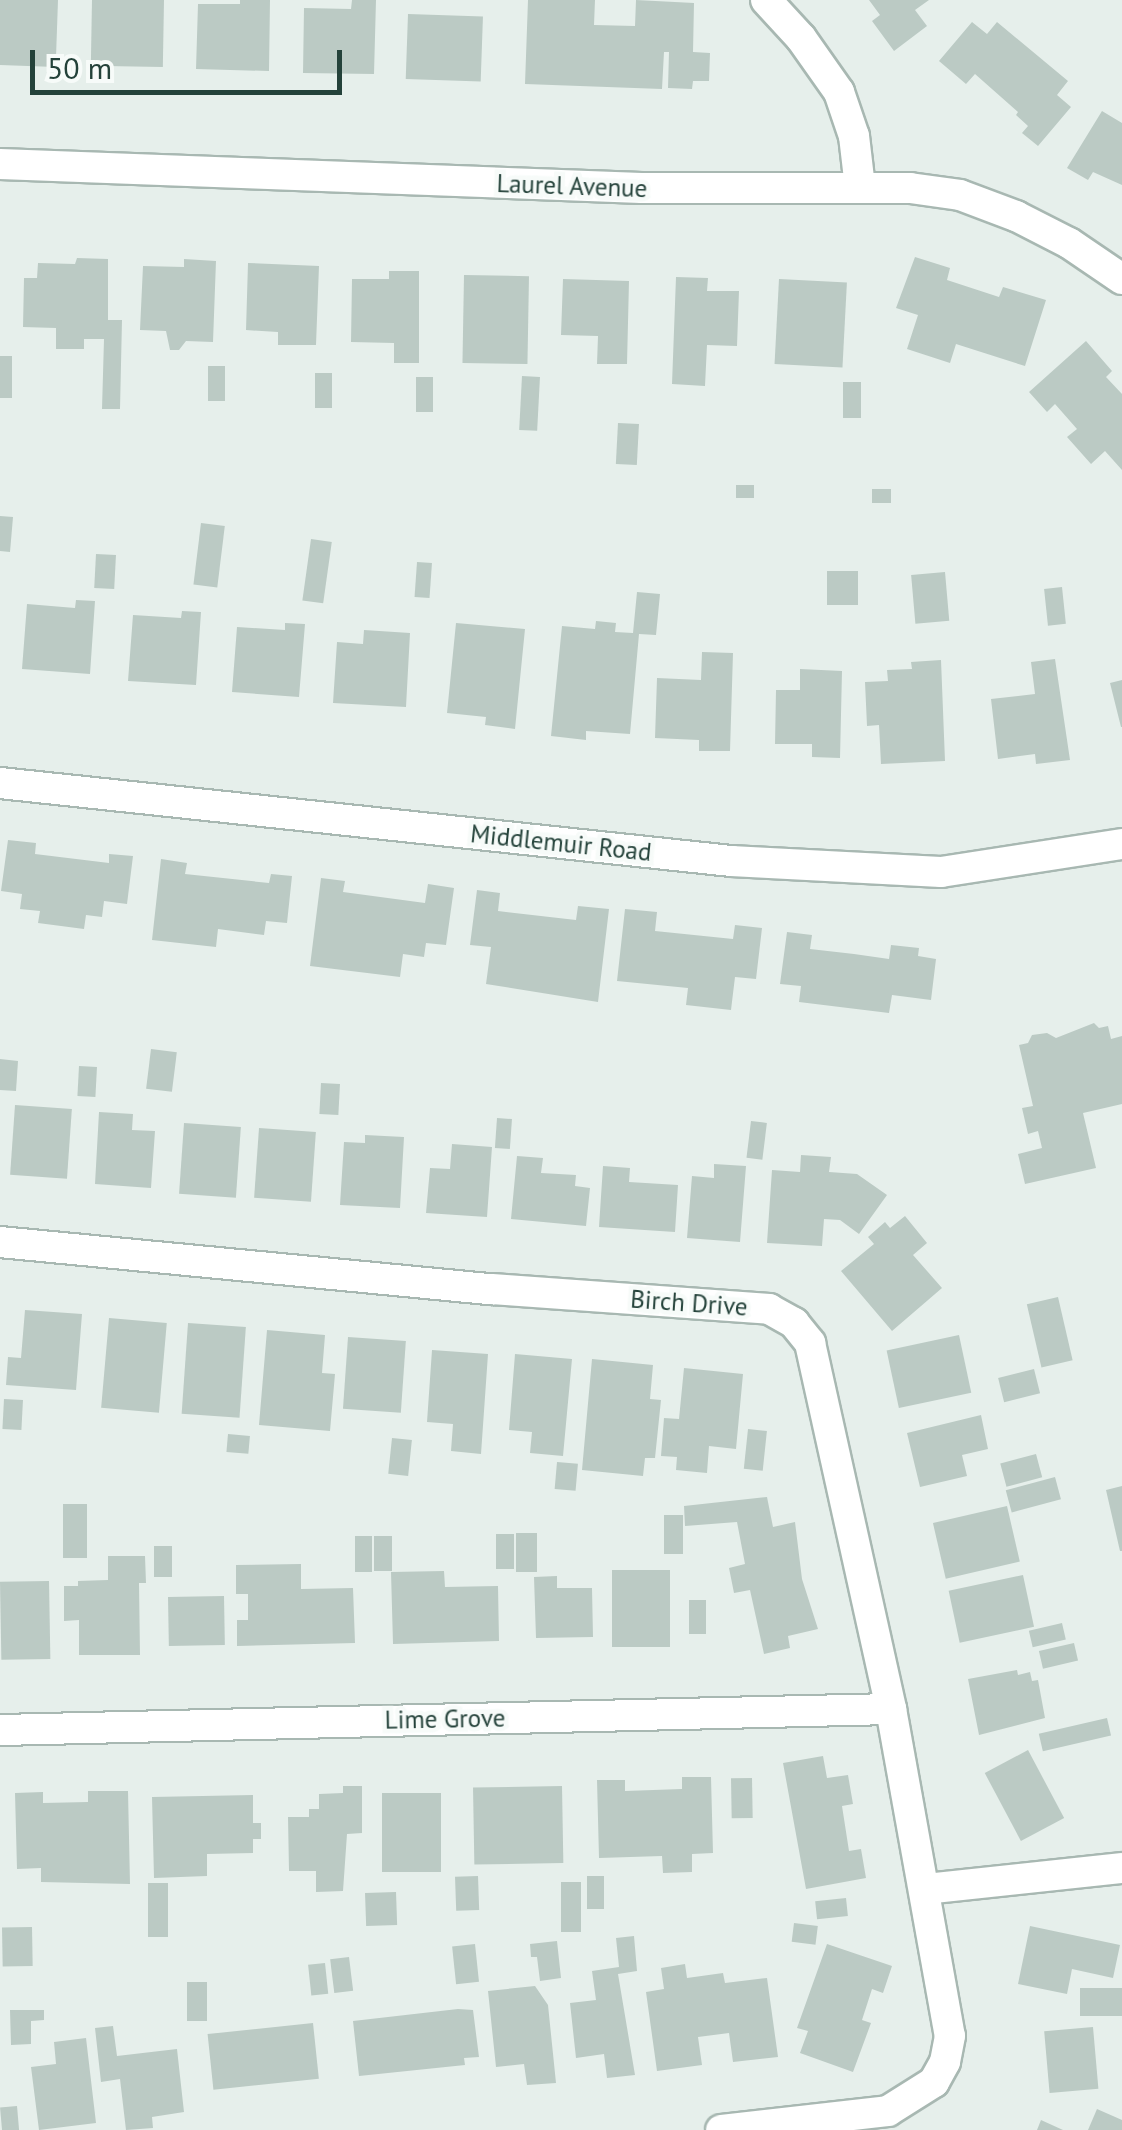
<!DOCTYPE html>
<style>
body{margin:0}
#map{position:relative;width:1122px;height:2130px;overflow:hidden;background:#e6efeb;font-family:"PT Sans",sans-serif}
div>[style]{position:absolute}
.building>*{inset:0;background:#bbcac4;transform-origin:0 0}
.roads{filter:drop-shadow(2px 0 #a8b8b2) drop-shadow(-2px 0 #a8b8b2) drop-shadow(0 2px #a8b8b2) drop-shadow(0 -2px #a8b8b2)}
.minor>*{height:30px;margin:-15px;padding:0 15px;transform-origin:15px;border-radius:15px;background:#fff}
span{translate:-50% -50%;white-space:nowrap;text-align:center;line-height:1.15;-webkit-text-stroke:9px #f7fbf9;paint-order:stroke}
.street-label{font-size:25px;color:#24423a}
.scale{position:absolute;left:30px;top:50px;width:312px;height:45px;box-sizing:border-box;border:5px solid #24423a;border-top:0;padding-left:12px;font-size:30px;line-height:35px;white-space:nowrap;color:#24423a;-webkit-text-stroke:8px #f7fbf9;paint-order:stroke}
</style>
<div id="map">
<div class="building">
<i style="left:58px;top:0;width:67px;height:58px;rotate:92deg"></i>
<i style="left:164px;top:0;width:67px;height:72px;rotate:91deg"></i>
<i style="clip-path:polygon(240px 0,270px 0,269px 71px,196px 69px,198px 4px,240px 4px)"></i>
<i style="clip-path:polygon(352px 0,376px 0,374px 74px,303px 73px,304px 8px,351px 9px)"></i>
<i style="clip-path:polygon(528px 0,595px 0,594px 25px,635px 26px,636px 0,694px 3px,693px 52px,710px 53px,709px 81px,693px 81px,692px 89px,668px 88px,669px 52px,664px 52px,662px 89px,525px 84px)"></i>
<i style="clip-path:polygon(869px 0,929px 0,915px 10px,927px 26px,894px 51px,872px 21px,880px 15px)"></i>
<i style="left:408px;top:14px;width:75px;height:65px;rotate:2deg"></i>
<i style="clip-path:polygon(972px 22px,987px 34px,997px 22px,1068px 81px,1057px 95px,1071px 107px,1038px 146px,1022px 133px,1028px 126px,1016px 115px,1018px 112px,975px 74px,966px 84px,939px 61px)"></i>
<i style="clip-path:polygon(1102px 111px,1122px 123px,1122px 185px,1093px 172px,1088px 180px,1067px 168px)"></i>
<i style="clip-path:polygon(915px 257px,950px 268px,947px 280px,999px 297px,1003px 287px,1046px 300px,1025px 366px,956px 344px,950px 363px,907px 349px,918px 315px,896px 308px)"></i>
<i style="clip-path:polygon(77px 258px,108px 259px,108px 320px,122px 320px,120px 409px,102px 409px,104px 339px,84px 339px,84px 349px,56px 349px,56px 328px,23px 327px,24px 278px,37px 278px,38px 263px,75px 264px)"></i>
<i style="clip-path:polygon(184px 259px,216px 261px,213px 342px,186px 341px,179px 350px,170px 350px,166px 331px,140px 330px,143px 266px,184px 267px)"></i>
<i style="clip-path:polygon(248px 263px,319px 266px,316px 345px,278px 345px,278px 332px,246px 330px)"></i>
<i style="clip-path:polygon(389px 271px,419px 271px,419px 363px,394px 363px,394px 343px,351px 342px,352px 279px,389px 279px)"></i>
<i style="left:464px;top:275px;width:65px;height:88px;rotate:1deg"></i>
<i style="clip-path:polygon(676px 277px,708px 278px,707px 291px,739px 291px,737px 346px,707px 345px,705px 386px,672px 384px)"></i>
<i style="clip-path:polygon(563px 279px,629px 281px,627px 364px,597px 364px,598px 336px,561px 335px)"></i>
<i style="left:779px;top:279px;width:68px;height:85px;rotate:3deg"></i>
<i style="clip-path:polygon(1086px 341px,1112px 371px,1106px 377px,1122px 394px,1122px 470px,1105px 451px,1091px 464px,1067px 437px,1077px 429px,1055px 404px,1047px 412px,1029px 392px)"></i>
<i style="left:0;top:356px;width:12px;height:42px"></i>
<i style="left:208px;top:366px;width:17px;height:35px"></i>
<i style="left:315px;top:373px;width:17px;height:35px"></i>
<i style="left:522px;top:376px;width:18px;height:54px;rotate:3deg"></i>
<i style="left:416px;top:377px;width:17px;height:35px"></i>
<i style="left:843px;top:382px;width:18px;height:36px"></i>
<i style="left:618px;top:423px;width:21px;height:41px;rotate:3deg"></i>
<i style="left:736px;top:485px;width:18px;height:13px"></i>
<i style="left:872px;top:489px;width:19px;height:14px"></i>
<i style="clip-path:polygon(0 516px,13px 517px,10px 552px,0 551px)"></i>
<i style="left:201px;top:523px;width:24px;height:62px;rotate:7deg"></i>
<i style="left:311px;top:539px;width:21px;height:62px;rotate:8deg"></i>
<i style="left:96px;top:554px;width:20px;height:34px;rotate:3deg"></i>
<i style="left:417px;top:562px;width:15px;height:35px;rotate:4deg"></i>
<i style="left:827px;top:571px;width:31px;height:34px"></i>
<i style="left:945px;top:572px;width:49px;height:34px;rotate:85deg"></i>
<i style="left:1062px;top:587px;width:37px;height:18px;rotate:84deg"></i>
<i style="clip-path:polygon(637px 592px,660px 594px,656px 635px,639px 634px,630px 734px,586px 731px,586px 740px,551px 736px,562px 626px,595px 629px,596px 621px,616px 623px,615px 632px,633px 633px)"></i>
<i style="clip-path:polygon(76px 600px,95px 601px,90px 674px,22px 669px,27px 604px,75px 608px)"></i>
<i style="clip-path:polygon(182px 611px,201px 612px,196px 685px,128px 681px,133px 615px,181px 618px)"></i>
<i style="clip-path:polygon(285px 623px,305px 624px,299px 697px,232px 692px,237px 627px,285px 630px)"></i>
<i style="clip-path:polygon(456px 623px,525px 629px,515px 729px,485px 725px,486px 717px,447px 713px)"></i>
<i style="clip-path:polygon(364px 630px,410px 633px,406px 707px,333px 703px,337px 642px,363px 644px)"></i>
<i style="clip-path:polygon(702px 652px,733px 653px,730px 751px,699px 751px,699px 740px,655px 738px,657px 678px,701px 680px)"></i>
<i style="clip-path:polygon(1055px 659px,1070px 760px,1036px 764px,1035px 754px,998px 759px,991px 699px,1035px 694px,1031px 662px)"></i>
<i style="clip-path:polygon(941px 660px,945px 761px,881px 764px,879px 725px,867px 726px,865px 682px,888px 681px,887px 670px,912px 669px,911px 662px)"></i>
<i style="clip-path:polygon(800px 669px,842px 671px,840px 758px,812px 757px,812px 744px,775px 744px,776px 690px,800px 690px)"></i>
<i style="clip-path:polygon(1122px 680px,1122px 727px,1121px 727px,1110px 683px)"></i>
<i style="clip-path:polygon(8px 840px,36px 843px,35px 854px,109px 863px,109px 854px,133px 856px,127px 904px,104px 901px,102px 917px,86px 915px,84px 929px,38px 923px,40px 911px,20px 909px,22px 894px,1px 891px)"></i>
<i style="clip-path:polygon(161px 859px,187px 863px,185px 874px,269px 883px,271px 874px,292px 876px,287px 923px,266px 921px,264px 935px,218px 929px,216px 947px,152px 940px)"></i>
<i style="clip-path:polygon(321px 878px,345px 881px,343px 892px,425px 903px,428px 884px,454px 888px,446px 945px,426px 943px,424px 957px,403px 954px,400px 977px,310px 966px)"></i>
<i style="clip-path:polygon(477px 890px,500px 893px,498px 911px,576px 920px,578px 906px,609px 909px,598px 1002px,486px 984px,491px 947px,470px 945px)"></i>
<i style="clip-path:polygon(625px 909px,657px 912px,655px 931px,733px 939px,735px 925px,762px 928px,756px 979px,735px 977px,731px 1010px,686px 1005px,688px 988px,617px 981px)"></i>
<i style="clip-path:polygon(787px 932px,812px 935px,810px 949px,854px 954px,889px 959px,891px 945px,919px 948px,918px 956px,936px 959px,931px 1000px,892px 995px,889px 1013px,799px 1002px,801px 986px,780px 984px)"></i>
<i style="clip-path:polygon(1094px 1023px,1099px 1028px,1108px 1026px,1111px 1039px,1122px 1036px,1122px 1104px,1083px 1113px,1096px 1168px,1025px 1184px,1018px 1154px,1042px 1148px,1038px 1131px,1028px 1134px,1022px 1108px,1033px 1106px,1019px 1045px,1028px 1043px,1032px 1035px,1047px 1033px,1056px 1038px)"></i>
<i style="left:151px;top:1049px;width:26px;height:40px;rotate:7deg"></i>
<i style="clip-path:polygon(0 1059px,18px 1061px,16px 1091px,0 1090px)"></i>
<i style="left:79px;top:1066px;width:18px;height:30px;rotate:3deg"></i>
<i style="left:321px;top:1083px;width:19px;height:31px;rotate:3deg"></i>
<i style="left:15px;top:1105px;width:57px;height:70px;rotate:4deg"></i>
<i style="clip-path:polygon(99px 1112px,133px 1114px,132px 1130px,155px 1131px,151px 1188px,95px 1184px)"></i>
<i style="left:497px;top:1118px;width:15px;height:30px;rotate:4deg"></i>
<i style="left:751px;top:1121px;width:16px;height:37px;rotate:7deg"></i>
<i style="left:184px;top:1123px;width:57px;height:71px;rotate:4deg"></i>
<i style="left:259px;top:1128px;width:57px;height:70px;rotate:4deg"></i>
<i style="clip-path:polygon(365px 1135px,404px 1137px,400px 1208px,340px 1205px,344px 1142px,365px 1143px)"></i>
<i style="clip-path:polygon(452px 1144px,492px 1147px,487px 1217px,426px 1213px,430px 1168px,450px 1169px)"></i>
<i style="clip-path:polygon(801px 1155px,831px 1157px,829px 1172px,857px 1174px,887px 1195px,859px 1234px,840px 1220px,824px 1219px,822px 1246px,767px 1243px,772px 1170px,800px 1172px)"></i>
<i style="clip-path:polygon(517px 1156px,543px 1158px,541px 1173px,576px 1175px,575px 1186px,590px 1188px,586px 1226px,511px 1219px)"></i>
<i style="clip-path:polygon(714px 1164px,746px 1166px,740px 1242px,687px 1238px,692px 1176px,714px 1178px)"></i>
<i style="clip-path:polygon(603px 1166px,630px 1168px,629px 1182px,678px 1185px,675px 1232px,599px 1227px)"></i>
<i style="clip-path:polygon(905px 1216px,927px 1243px,913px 1255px,942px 1288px,892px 1331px,841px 1271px,874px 1244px,868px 1237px,885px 1222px,890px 1228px)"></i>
<i style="left:1058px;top:1297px;width:65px;height:32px;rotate:77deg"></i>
<i style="clip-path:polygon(25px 1310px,82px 1314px,76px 1390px,6px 1385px,8px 1357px,21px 1358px)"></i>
<i style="left:109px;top:1318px;width:58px;height:90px;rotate:5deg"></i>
<i style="left:188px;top:1323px;width:58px;height:91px;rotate:4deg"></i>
<i style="clip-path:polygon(267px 1330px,325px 1335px,322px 1373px,335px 1374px,330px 1431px,259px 1425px)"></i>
<i style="left:959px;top:1335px;width:59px;height:74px;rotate:78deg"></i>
<i style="left:348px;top:1337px;width:58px;height:72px;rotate:4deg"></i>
<i style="clip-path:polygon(432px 1350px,488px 1354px,481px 1454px,451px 1451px,453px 1424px,427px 1422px)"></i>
<i style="clip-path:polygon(515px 1354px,572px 1359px,563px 1456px,530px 1453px,532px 1432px,509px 1430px)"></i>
<i style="clip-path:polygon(592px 1359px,653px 1365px,650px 1399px,661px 1400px,655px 1458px,645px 1458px,643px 1476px,582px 1470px)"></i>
<i style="clip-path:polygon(684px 1368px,743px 1374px,736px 1449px,709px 1446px,707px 1473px,676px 1470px,677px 1457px,661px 1456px,664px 1418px,679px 1419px)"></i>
<i style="left:1034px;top:1369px;width:25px;height:37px;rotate:76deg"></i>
<i style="left:4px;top:1399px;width:19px;height:30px;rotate:3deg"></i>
<i style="clip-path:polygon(981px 1415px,988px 1449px,962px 1455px,967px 1476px,920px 1487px,907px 1433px)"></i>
<i style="left:748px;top:1429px;width:19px;height:40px;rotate:6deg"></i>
<i style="left:228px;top:1434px;width:22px;height:18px;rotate:5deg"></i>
<i style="left:392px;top:1438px;width:20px;height:36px;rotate:6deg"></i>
<i style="left:1036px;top:1454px;width:24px;height:37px;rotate:75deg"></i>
<i style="left:557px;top:1462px;width:21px;height:27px;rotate:5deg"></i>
<i style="left:1055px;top:1477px;width:23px;height:51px;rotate:75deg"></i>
<i style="clip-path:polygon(1122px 1486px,1122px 1551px,1120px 1551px,1106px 1490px)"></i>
<i style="clip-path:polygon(767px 1497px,773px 1527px,795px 1522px,802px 1579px,818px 1629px,788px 1636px,790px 1648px,764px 1654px,750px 1590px,734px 1593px,729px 1568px,745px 1564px,737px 1522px,685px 1526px,684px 1506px)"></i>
<i style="left:63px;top:1504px;width:24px;height:54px"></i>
<i style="left:1007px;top:1506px;width:57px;height:76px;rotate:77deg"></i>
<i style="left:664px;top:1515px;width:19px;height:39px"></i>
<i style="left:516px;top:1533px;width:21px;height:39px"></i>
<i style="left:496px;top:1534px;width:18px;height:35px"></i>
<i style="left:372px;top:1536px;width:36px;height:17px;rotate:90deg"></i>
<i style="left:374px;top:1536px;width:18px;height:35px"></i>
<i style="left:154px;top:1546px;width:18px;height:31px"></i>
<i style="clip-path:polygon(108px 1556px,145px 1556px,146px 1583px,139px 1583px,140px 1655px,79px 1655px,79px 1620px,64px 1621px,64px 1586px,78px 1586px,78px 1581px,108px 1580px)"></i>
<i style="clip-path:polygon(301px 1564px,301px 1589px,353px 1588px,355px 1643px,237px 1646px,237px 1620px,248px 1620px,248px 1594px,236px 1594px,236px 1565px)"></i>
<i style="left:612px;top:1570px;width:58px;height:77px"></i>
<i style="clip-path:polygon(444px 1571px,445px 1587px,498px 1586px,499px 1641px,393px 1644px,391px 1572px)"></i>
<i style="left:1023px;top:1575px;width:53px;height:76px;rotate:78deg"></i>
<i style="clip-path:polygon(557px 1576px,557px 1588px,592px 1588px,593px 1637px,536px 1638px,534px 1577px)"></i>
<i style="left:49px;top:1581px;width:78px;height:49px;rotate:89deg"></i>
<i style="left:224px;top:1596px;width:49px;height:56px;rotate:89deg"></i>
<i style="left:689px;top:1600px;width:17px;height:34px"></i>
<i style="left:1062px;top:1623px;width:17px;height:34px;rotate:77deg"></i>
<i style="left:1074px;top:1643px;width:18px;height:36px;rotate:77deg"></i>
<i style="clip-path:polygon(1017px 1670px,1018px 1675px,1030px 1672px,1032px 1681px,1038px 1680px,1045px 1718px,979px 1735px,968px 1679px)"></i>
<i style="left:1107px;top:1718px;width:18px;height:70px;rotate:77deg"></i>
<i style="left:1028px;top:1750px;width:77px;height:49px;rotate:62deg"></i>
<i style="clip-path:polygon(823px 1756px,827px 1778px,848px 1775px,853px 1804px,842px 1806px,849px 1851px,861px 1849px,866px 1878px,806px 1889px,783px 1763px)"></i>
<i style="clip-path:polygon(682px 1777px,711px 1777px,713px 1853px,692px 1854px,692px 1872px,663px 1873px,662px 1856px,599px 1858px,597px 1780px,625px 1780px,625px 1791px,682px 1789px)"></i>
<i style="left:752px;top:1778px;width:40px;height:21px;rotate:89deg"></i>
<i style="clip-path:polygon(343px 1786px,362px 1786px,362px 1833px,347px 1834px,343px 1891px,316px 1892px,316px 1871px,289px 1871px,288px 1817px,309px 1817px,309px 1809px,319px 1809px,319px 1794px,343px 1793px)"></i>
<i style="left:562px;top:1786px;width:77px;height:89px;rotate:89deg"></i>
<i style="clip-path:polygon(88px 1791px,128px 1791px,130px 1884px,41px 1882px,41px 1868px,17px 1869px,15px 1793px,43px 1792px,43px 1803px,88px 1802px)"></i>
<i style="left:382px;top:1793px;width:59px;height:79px"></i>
<i style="clip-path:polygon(253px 1795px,253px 1823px,261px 1823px,261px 1839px,253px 1839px,253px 1853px,207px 1854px,207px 1876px,154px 1878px,152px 1797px)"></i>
<i style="left:478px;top:1876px;width:34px;height:23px;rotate:88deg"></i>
<i style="left:587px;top:1876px;width:17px;height:33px"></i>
<i style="left:561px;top:1882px;width:20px;height:50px"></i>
<i style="left:148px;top:1883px;width:20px;height:54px"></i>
<i style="left:396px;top:1892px;width:33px;height:31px;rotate:88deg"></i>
<i style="left:846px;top:1898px;width:18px;height:31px;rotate:84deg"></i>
<i style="left:794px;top:1923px;width:24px;height:19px;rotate:7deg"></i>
<i style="clip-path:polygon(1030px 1926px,1120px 1945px,1113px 1978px,1072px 1969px,1067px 1994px,1018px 1984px)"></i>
<i style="left:32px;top:1927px;width:39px;height:30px;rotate:89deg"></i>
<i style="clip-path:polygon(634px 1936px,637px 1971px,618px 1974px,635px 2075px,607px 2078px,604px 2054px,576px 2058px,570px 2003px,596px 2000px,592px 1971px,619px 1967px,616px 1938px)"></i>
<i style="clip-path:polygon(557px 1941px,561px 1978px,540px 1981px,537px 1957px,531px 1957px,530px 1944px)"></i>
<i style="left:475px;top:1944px;width:38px;height:23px;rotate:84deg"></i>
<i style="clip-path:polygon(827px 1944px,892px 1966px,883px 1993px,872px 1989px,862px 2020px,871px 2023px,853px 2072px,800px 2053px,808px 2031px,797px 2028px)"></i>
<i style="left:349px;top:1957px;width:34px;height:19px;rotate:83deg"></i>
<i style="left:325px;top:1963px;width:31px;height:17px;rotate:84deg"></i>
<i style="clip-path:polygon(685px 1964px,687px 1978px,723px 1973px,725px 1983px,767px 1978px,778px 2057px,733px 2062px,729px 2033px,698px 2037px,702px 2065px,657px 2071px,646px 1992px,664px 1989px,661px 1968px)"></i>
<i style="left:187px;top:1982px;width:20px;height:39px"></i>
<i style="clip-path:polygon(535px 1986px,548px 2005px,556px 2083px,527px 2085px,524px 2064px,496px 2067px,488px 1991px)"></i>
<i style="left:1122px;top:1988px;width:28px;height:42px;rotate:90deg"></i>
<i style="clip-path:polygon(458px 2009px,473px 2010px,479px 2057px,464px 2058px,465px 2065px,359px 2076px,353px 2021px)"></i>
<i style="clip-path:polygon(10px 2010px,44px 2010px,44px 2020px,31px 2021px,31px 2044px,11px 2045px)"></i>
<i style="left:313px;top:2023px;width:56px;height:106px;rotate:84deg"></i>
<i style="clip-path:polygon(113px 2026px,117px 2056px,177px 2049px,184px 2112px,152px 2117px,153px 2128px,126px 2130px,120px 2079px,101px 2082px,95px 2028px)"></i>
<i style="left:1093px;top:2027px;width:62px;height:49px;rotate:85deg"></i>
<i style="clip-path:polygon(86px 2038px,96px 2123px,39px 2130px,31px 2067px,56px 2064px,54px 2042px)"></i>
<i style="left:17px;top:2106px;width:24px;height:17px;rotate:85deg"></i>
<i style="clip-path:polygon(1097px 2109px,1122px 2120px,1122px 2130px,1088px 2130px)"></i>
<i style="clip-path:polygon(1041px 2120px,1063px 2130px,1037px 2130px)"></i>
</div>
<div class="roads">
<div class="minor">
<i style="left:766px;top:0;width:52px;rotate:47.4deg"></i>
<i style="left:801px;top:38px;width:66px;rotate:54.9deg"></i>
<i style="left:839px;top:92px;width:46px;rotate:71.2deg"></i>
<i style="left:854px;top:136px;width:51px;rotate:83.3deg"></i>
<i style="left:0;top:164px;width:642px;rotate:2.14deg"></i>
<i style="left:642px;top:188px;width:268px"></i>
<i style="left:910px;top:188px;width:50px;rotate:8deg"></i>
<i style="left:960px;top:195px;width:60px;rotate:20.6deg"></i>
<i style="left:1016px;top:216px;width:59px;rotate:27deg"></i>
<i style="left:1069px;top:243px;width:64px;rotate:34.2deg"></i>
<i style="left:0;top:783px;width:735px;rotate:6.09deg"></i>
<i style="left:731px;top:861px;width:210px;rotate:3deg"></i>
<i style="left:941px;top:872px;width:183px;rotate:-8.8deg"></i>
<i style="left:0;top:1242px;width:494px;rotate:5.5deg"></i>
<i style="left:492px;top:1289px;width:278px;rotate:4.1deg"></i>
<i style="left:769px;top:1309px;width:29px;rotate:29deg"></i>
<i style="left:794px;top:1323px;width:26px;rotate:51deg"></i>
<i style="left:810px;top:1343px;width:375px;rotate:77.5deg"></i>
<i style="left:891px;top:1709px;width:332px;rotate:79.8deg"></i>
<i style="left:950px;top:2036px;width:26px;rotate:101deg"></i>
<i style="left:945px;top:2062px;width:23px;rotate:119deg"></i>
<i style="left:934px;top:2082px;width:54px;rotate:147.8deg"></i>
<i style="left:888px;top:2111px;width:168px;rotate:173.5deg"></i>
<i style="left:0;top:1730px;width:891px;rotate:-1.35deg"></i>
<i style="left:925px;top:1889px;width:198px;rotate:-6.1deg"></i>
</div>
</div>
<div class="street-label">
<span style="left:572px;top:186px;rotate:2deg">Laurel Avenue</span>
<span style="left:561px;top:843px;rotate:6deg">Middlemuir Road</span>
<span style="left:689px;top:1303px;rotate:4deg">Birch Drive</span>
<span style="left:445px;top:1719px;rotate:-1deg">Lime Grove</span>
</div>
<div class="scale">50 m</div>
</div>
